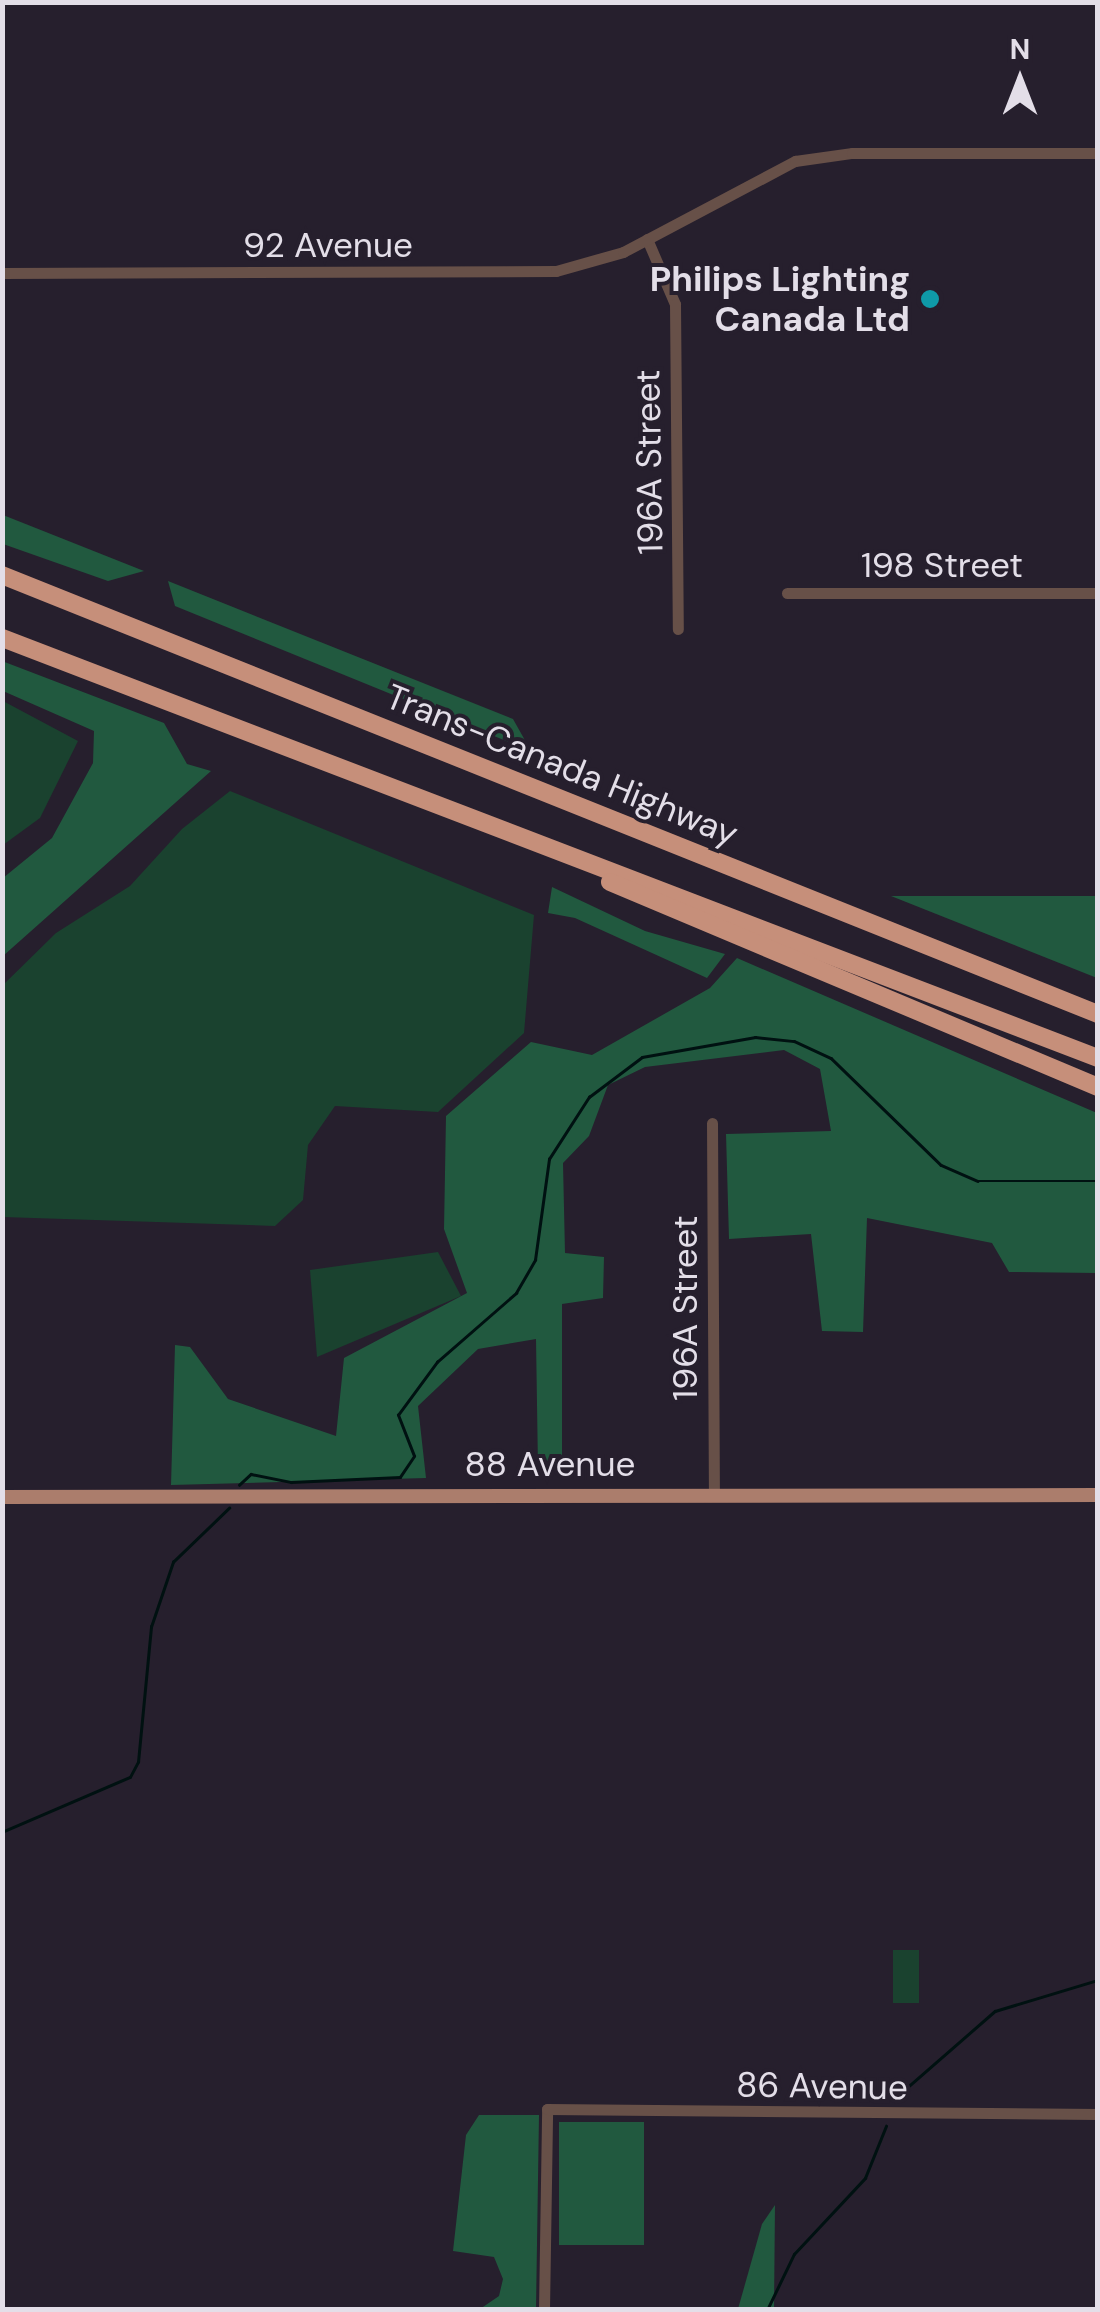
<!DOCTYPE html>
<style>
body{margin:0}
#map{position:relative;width:1100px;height:2312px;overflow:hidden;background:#261f2d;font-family:"DM Sans",sans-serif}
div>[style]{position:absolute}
.green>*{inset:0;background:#1a422f;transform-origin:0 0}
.forest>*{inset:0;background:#21593f;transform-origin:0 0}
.stream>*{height:2.5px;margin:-1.25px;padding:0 1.25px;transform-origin:1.25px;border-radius:1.25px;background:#011}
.minor>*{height:11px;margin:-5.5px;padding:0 5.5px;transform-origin:5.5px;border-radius:5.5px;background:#675048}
.major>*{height:14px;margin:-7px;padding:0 7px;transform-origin:7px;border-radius:7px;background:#ab7d6c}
.highway>*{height:18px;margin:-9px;padding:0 9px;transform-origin:9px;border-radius:9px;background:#c68f7a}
.dots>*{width:28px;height:28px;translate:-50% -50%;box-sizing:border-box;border:5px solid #261f2d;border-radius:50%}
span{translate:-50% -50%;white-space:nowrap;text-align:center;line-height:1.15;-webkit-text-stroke:8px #261f2d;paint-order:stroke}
.street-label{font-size:35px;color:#e3dee8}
.poi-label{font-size:35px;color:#e3dee8;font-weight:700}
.right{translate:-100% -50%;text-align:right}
.frame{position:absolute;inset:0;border:5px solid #e3dee8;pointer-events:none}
.north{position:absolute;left:970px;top:30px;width:100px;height:100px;-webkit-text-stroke:8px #261f2d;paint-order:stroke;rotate:0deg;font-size:28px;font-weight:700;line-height:40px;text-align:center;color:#e3dee8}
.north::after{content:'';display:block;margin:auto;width:35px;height:45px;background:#e3dee8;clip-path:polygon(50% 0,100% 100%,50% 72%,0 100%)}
</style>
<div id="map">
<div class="green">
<i style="clip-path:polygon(3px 701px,78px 741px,40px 818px,3px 845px)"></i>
<i style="clip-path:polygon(230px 791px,534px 915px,524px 1033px,438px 1112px,335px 1106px,308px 1145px,303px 1200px,275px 1226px,3px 1217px,3px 985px,56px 933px,130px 886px,182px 829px)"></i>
<i style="clip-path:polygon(438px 1252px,461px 1296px,317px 1357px,310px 1270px)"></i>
<i style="left:893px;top:1950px;width:26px;height:53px"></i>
</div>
<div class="forest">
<i style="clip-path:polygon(2px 515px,3px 515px,144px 571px,108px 581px,3px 544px)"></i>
<i style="clip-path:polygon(168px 581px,513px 719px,531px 751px,175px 606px)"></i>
<i style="clip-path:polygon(2px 661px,164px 723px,187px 764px,211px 771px,3px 956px,3px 878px,52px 838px,93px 763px,94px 731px,3px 691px)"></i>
<i style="clip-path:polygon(552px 887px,645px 931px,725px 954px,707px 978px,575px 918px,548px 913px)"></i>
<i style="clip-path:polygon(891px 896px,1097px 896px,1097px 978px)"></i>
<i style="clip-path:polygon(737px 958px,1097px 1113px,1097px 1273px,1009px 1272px,992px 1243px,867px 1218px,863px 1332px,822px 1331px,811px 1234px,729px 1239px,726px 1134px,831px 1131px,820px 1069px,784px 1050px,645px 1067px,608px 1085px,589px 1136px,563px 1163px,565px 1253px,604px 1257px,603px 1298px,562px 1304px,562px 1471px,538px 1469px,536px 1339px,478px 1349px,418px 1406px,426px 1478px,171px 1485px,175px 1345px,190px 1347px,228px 1399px,336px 1436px,344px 1358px,467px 1293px,444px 1229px,446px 1116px,531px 1042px,592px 1055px,710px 988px)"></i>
<i style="clip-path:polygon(479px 2115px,539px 2115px,536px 2309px,480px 2309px,499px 2296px,503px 2279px,494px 2257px,453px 2251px,466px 2135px)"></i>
<i style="left:644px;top:2122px;width:123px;height:85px;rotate:90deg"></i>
<i style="clip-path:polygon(775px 2205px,774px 2309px,738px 2309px,762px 2224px)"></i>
</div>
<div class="stream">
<i style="left:239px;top:1485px;width:16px;rotate:-43deg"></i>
<i style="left:251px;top:1474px;width:41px;rotate:11.3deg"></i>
<i style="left:291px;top:1482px;width:109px;rotate:-2.6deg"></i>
<i style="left:400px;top:1477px;width:25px;rotate:-56deg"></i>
<i style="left:414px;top:1456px;width:44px;rotate:-111.3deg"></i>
<i style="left:398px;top:1415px;width:66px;rotate:-53.7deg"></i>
<i style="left:437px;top:1362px;width:105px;rotate:-41.1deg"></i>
<i style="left:516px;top:1293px;width:38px;rotate:-60deg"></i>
<i style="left:535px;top:1260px;width:102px;rotate:-82.1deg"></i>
<i style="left:549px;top:1159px;width:74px;rotate:-57.2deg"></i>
<i style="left:589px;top:1097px;width:66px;rotate:-37deg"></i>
<i style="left:642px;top:1057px;width:115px;rotate:-10deg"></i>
<i style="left:755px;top:1037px;width:39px;rotate:6deg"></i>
<i style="left:794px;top:1041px;width:41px;rotate:24.7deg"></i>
<i style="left:831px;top:1058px;width:153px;rotate:44.2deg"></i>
<i style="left:941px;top:1165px;width:40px;rotate:23.4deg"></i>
<i style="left:978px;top:1181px;width:120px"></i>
<i style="left:2px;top:1832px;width:139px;rotate:-23.3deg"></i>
<i style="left:130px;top:1777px;width:17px;rotate:-62deg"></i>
<i style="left:138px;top:1762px;width:136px;rotate:-84.5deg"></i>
<i style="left:151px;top:1627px;width:69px;rotate:-71.3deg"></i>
<i style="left:173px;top:1562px;width:78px;rotate:-44deg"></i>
<i style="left:902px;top:2092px;width:123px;rotate:-41.1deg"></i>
<i style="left:995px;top:2011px;width:108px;rotate:-16.8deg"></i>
<i style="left:767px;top:2310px;width:62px;rotate:-64.3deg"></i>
<i style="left:794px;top:2254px;width:104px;rotate:-46.9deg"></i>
<i style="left:865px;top:2178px;width:56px;rotate:-68deg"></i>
</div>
<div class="minor">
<i style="left:647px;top:239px;width:71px;rotate:66.7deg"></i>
<i style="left:675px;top:304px;width:325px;rotate:89.5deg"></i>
<i style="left:2px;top:273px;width:554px;rotate:-0.21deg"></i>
<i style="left:556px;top:271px;width:70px;rotate:-15.8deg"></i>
<i style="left:623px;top:252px;width:195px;rotate:-27.9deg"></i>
<i style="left:795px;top:161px;width:58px;rotate:-8deg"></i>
<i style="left:852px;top:153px;width:246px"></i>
<i style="left:787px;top:593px;width:311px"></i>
<i style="left:712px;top:1123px;width:370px;rotate:89.7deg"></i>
<i style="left:544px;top:2310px;width:201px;rotate:-89.1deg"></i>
<i style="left:547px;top:2109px;width:551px;rotate:0.52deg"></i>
</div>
<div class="major">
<i style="left:2px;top:1497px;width:1096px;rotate:-0.1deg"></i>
</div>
<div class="highway">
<i style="left:2px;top:575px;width:1181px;rotate:21.83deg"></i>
<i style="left:2px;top:638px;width:1174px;rotate:20.97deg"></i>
<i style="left:610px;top:882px;width:529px;rotate:22.79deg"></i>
</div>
<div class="dots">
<i style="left:930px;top:299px;background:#0f9aa8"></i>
</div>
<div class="street-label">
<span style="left:328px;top:245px">92 Avenue</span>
<span style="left:649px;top:462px;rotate:-91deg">196A Street</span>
<span style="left:942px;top:565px">198 Street</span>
<span style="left:562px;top:765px;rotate:22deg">Trans-Canada Highway</span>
<span style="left:685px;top:1308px;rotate:-90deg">196A Street</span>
<span style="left:550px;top:1464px">88 Avenue</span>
<span style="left:822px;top:2086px;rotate:1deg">86 Avenue</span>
</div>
<div class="poi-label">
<span class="right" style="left:910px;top:299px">Philips Lighting<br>Canada Ltd</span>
</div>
<div class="frame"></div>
<div class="north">N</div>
</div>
